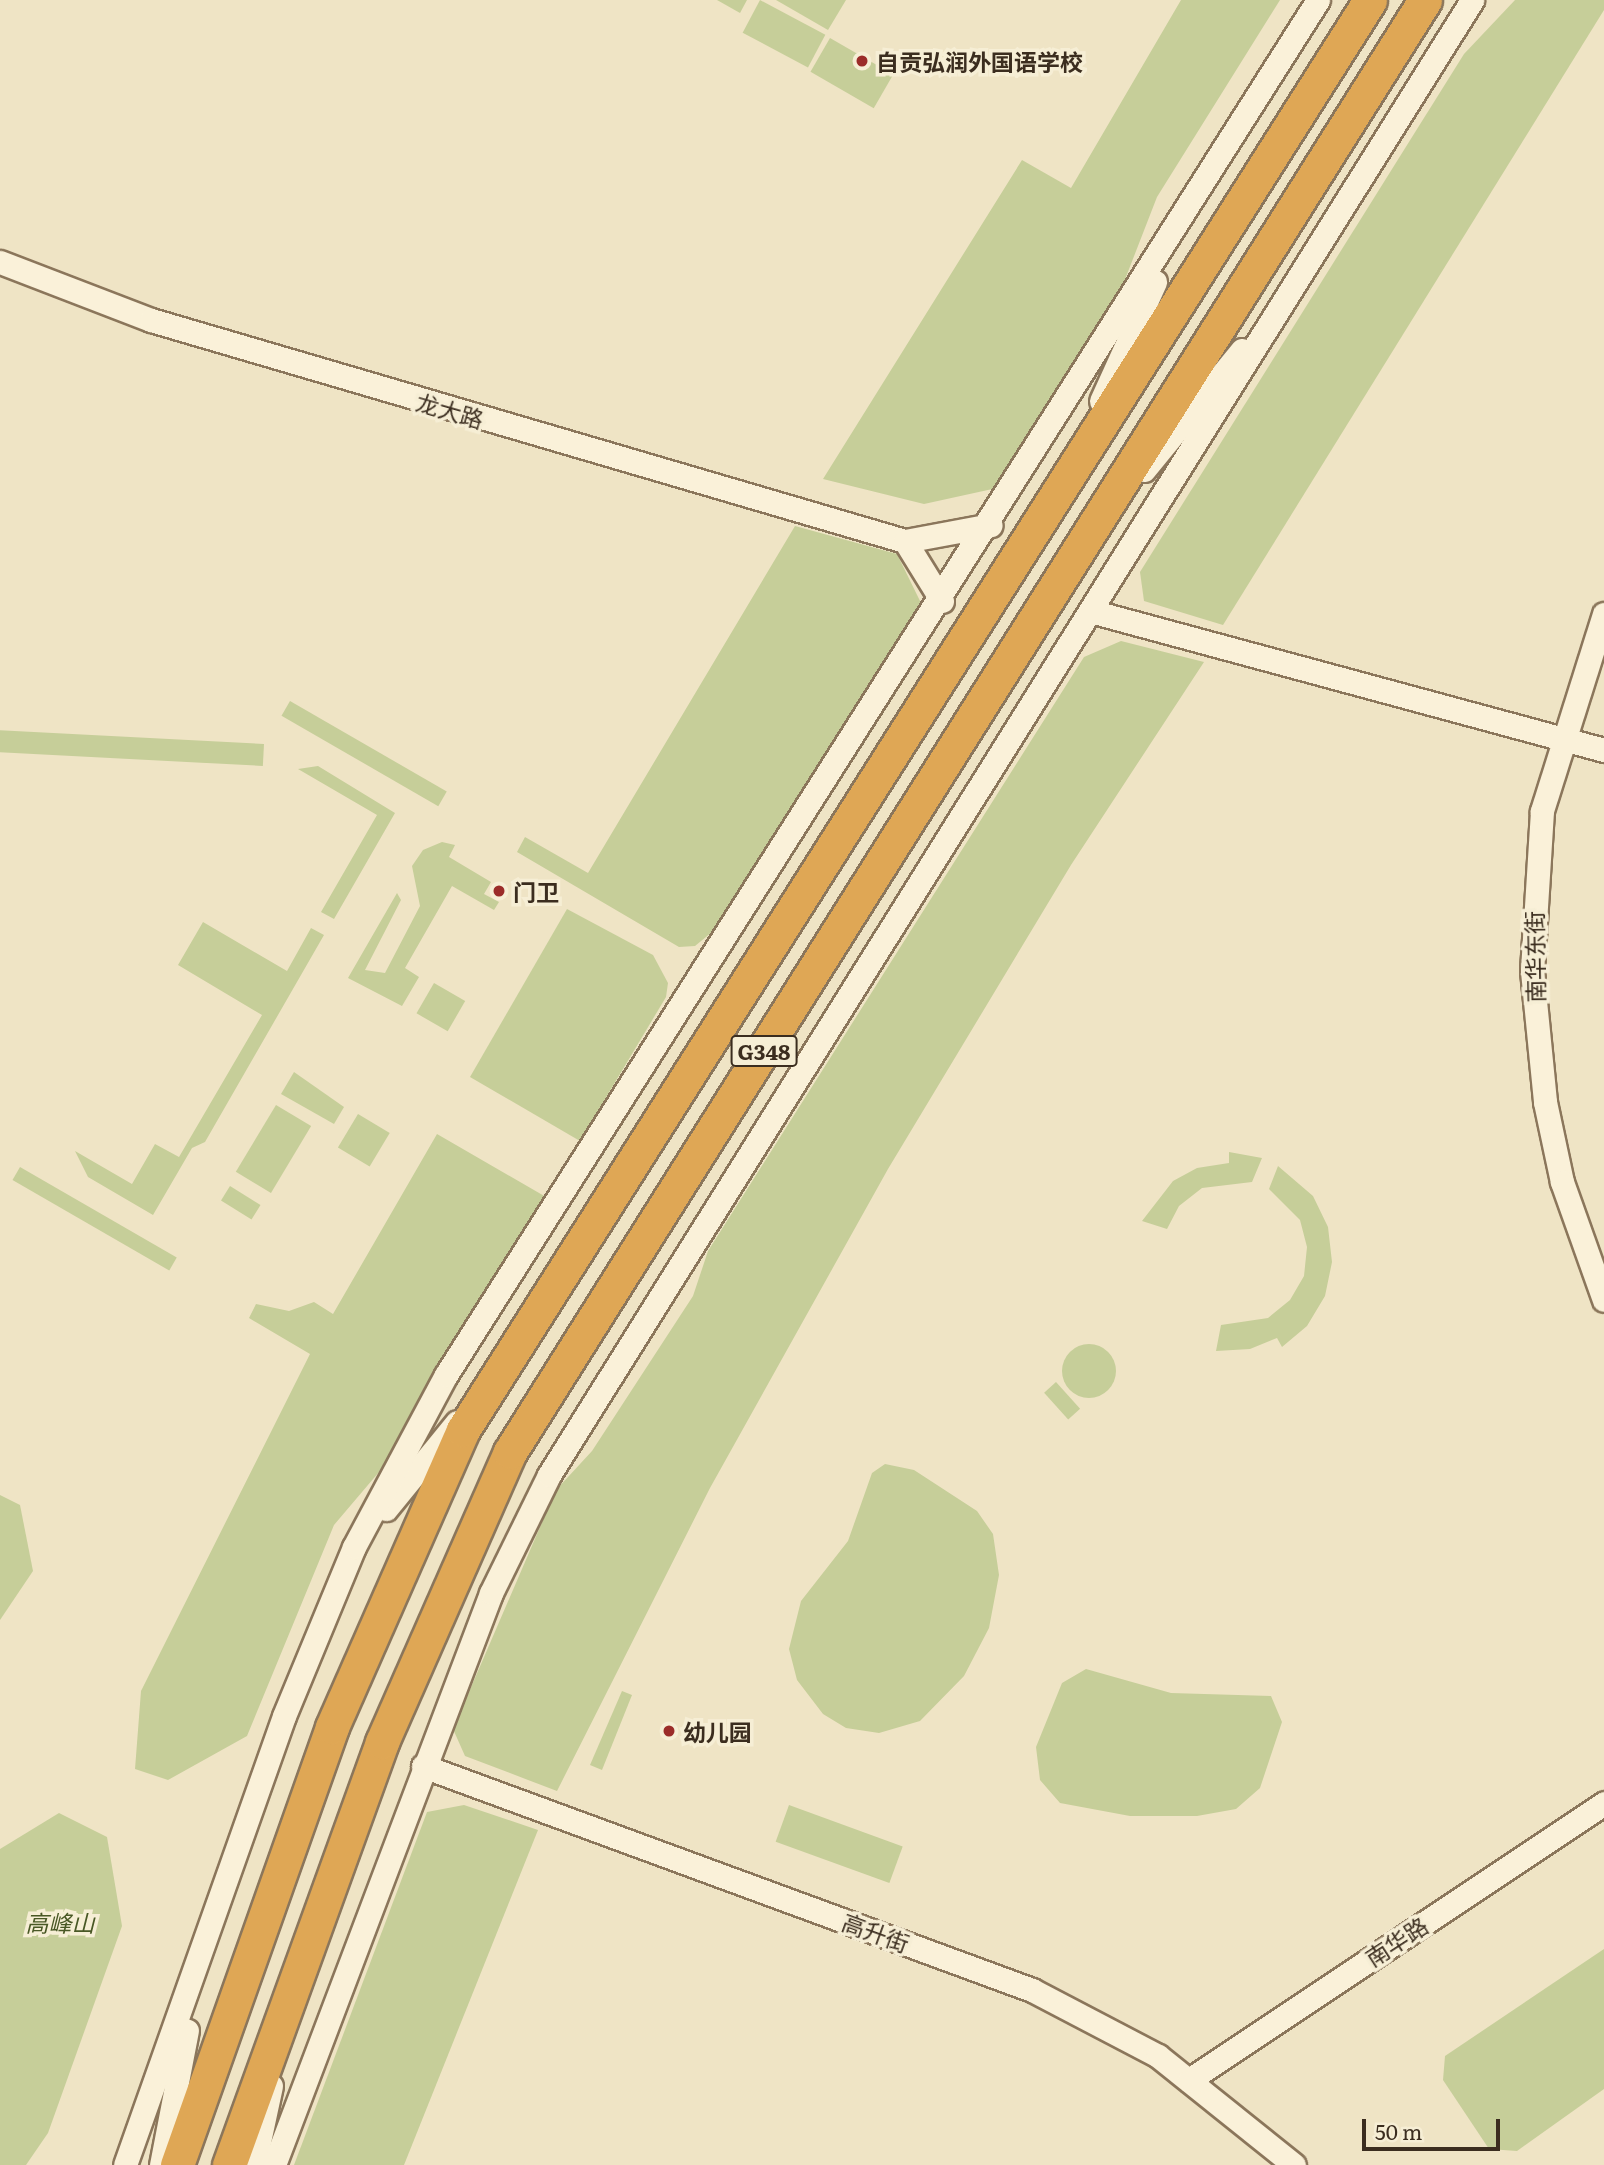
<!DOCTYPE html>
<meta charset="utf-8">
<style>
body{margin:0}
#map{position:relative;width:1604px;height:2165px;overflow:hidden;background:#efe4c5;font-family:Literata,"Noto Sans SC",serif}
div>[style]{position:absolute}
.green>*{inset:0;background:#c6ce99;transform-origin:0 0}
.round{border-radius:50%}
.roads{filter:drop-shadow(2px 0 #8b765b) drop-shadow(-2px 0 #8b765b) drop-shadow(0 2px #8b765b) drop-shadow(0 -2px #8b765b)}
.minor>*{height:23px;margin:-11.5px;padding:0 11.5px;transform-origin:11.5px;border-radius:11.5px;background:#faf1d9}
.highway>*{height:33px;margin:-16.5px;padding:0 16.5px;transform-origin:16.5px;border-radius:16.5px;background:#dfa755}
.dots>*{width:19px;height:19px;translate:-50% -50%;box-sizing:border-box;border:4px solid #f6eed5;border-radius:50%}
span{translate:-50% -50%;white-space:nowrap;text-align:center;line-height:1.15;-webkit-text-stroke:7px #f6eed5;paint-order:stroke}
.shield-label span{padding:2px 5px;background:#f6eed5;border:2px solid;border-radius:5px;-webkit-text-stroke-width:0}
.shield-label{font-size:21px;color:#3b2d1f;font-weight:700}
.poi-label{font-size:23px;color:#3b2d1f;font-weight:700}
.left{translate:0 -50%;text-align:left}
.street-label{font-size:23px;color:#3b2d1f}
.park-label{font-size:23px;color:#495825;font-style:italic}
.scale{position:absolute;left:1362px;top:2119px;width:138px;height:32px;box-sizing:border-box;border:4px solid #3b2d1f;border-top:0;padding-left:9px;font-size:21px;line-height:24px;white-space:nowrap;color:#3b2d1f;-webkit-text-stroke:5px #f6eed5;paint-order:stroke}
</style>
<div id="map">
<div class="green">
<i style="clip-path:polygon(717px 0,747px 0,740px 13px)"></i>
<i style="left:760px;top:0;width:74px;height:37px;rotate:28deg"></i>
<i style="clip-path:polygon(776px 0,846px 0,828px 30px)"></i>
<i style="clip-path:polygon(1181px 0,1280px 0,1157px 197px,1124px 282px,997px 488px,924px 504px,823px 479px,1022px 160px,1071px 188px)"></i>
<i style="clip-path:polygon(1515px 0,1604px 0,1604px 10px,1223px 625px,1144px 601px,1140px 572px,1464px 54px)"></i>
<i style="left:830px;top:38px;width:73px;height:39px;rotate:30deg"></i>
<i style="clip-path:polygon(795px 526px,897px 554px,921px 603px,712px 932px,695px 946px,679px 947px,517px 852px,525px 837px,588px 873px)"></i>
<i style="clip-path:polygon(1121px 641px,1204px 662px,1071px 865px,888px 1169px,710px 1488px,557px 1791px,465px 1756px,453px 1729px,556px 1490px,592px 1451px,693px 1296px,708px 1251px,1084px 657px)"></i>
<i style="left:290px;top:701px;width:181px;height:17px;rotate:30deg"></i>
<i style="left:264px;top:744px;width:22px;height:455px;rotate:93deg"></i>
<i style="clip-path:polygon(318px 766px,395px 813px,334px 919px,321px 912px,377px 815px,298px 769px)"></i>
<i style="clip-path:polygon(442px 842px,455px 845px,449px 857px,491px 882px,484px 894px,499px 902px,494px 910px,452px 886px,405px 968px,419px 977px,402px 1006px,348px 978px,397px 893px,401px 900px,365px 970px,385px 973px,420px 906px,412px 866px,423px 850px)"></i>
<i style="clip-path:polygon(567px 909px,653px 955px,668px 983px,666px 997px,580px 1141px,470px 1077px)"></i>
<i style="clip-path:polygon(203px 922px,287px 971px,311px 928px,324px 935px,205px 1142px,192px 1148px,153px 1215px,88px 1177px,75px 1151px,132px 1184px,155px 1144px,179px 1157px,262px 1015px,178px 965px)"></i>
<i style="left:434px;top:983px;width:36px;height:35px;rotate:30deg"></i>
<i style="clip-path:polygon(294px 1072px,344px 1107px,334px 1124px,281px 1094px)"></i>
<i style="left:276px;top:1105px;width:41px;height:78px;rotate:31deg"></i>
<i style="left:358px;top:1114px;width:37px;height:39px;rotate:31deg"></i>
<i style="clip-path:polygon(437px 1134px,546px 1197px,379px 1472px,334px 1525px,247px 1736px,168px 1780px,135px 1769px,141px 1691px,310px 1354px,249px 1318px,256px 1304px,289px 1311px,314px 1302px,333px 1314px)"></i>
<i style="clip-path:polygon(1229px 1152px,1262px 1158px,1252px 1182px,1202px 1188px,1179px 1206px,1167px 1229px,1142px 1221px,1173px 1181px,1197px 1168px,1229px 1163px)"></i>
<i style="clip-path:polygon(1278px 1166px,1313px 1196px,1328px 1227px,1332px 1262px,1325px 1296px,1307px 1326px,1282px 1347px,1277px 1338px,1250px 1349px,1216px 1351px,1221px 1325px,1268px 1318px,1290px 1300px,1304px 1276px,1307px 1247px,1300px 1220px,1269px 1189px)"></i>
<i style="left:20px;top:1167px;width:181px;height:15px;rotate:30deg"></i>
<i style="left:230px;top:1186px;width:36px;height:17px;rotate:32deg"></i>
<i class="round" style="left:1062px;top:1344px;width:54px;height:54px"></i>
<i style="left:1056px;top:1382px;width:36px;height:16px;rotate:48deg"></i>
<i style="clip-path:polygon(885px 1464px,914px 1470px,977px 1511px,993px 1534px,999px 1575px,989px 1628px,964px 1676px,920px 1721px,879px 1733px,846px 1728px,823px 1714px,797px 1680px,789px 1649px,801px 1601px,848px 1541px,872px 1473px)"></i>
<i style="clip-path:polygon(0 1495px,20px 1505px,33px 1571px,0 1620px)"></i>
<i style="clip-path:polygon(1086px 1669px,1171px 1693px,1271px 1696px,1282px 1722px,1260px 1788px,1236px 1809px,1197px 1816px,1130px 1816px,1060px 1803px,1040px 1780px,1036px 1747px,1062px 1683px)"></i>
<i style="clip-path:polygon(622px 1691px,632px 1695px,602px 1770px,590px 1765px)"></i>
<i style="clip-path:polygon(464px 1805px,538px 1830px,404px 2165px,294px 2165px,427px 1812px)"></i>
<i style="left:789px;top:1805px;width:121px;height:39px;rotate:20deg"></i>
<i style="clip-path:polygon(59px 1813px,107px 1837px,122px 1926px,48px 2133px,26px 2165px,0 2165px,0 1849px)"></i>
<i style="clip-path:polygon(1604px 1949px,1604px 2089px,1517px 2151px,1489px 2149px,1443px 2080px,1445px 2056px)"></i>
</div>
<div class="roads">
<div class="minor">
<i style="left:0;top:262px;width:162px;rotate:21deg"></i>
<i style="left:151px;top:320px;width:786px;rotate:16.34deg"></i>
<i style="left:1101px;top:401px;width:131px;rotate:-65.6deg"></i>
<i style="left:1144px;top:470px;width:155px;rotate:-50.8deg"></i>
<i style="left:942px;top:601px;width:70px;rotate:-121.7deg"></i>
<i style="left:905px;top:541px;width:87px;rotate:-10.5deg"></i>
<i style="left:1094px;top:612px;width:528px;rotate:15.14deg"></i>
<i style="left:1604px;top:614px;width:207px;rotate:107.5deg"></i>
<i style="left:1542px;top:811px;width:160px;rotate:93.6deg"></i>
<i style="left:1532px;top:971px;width:132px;rotate:84.3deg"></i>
<i style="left:1545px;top:1102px;width:82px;rotate:78deg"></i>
<i style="left:1562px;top:1182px;width:125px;rotate:70.4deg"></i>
<i style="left:386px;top:1509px;width:112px;rotate:-50.8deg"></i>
<i style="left:423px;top:1766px;width:649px;rotate:20.19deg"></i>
<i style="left:1032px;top:1990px;width:142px;rotate:27.6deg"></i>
<i style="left:1158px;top:2056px;width:174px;rotate:38.7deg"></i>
<i style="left:1189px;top:2080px;width:499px;rotate:-33.7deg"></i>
<i style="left:125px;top:2165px;width:476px;rotate:-70.5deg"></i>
<i style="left:284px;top:1716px;width:183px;rotate:-67.5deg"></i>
<i style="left:354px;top:1547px;width:195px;rotate:-61.9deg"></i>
<i style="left:446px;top:1375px;width:1628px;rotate:-57.62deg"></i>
<i style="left:161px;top:2165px;width:137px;rotate:-79.1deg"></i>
<i style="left:254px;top:2165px;width:81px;rotate:-77.9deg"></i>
<i style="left:274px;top:2165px;width:612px;rotate:-69.22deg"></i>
<i style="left:491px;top:1593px;width:131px;rotate:-63.8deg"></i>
<i style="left:549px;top:1475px;width:1740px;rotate:-57.96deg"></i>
</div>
<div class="highway">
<i style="left:177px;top:2165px;width:465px;rotate:-70.5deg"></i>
<i style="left:332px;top:1727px;width:325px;rotate:-66.2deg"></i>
<i style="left:463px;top:1430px;width:1693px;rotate:-57.61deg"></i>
<i style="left:229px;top:2165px;width:450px;rotate:-70.1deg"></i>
<i style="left:382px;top:1742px;width:317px;rotate:-66.2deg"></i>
<i style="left:510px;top:1452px;width:1716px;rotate:-57.78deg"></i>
</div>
</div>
<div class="dots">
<i style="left:862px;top:61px;background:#9b2c29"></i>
<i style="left:499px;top:891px;background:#9b2c29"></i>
<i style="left:669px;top:1731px;background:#9b2c29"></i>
</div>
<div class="shield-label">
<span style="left:764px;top:1051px">G348</span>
</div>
<div class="poi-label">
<span class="left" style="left:876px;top:61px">自贡弘润外国语学校</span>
<span class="left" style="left:513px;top:891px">门卫</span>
<span class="left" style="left:683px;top:1731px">幼儿园</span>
</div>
<div class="street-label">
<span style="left:450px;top:410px;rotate:16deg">龙大路</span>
<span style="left:1534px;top:957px;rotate:-91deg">南华东街</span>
<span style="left:876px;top:1932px;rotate:20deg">高升街</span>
<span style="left:1396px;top:1941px;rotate:-33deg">南华路</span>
</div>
<div class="park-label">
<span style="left:60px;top:1922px">高峰山</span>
</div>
<div class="scale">50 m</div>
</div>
